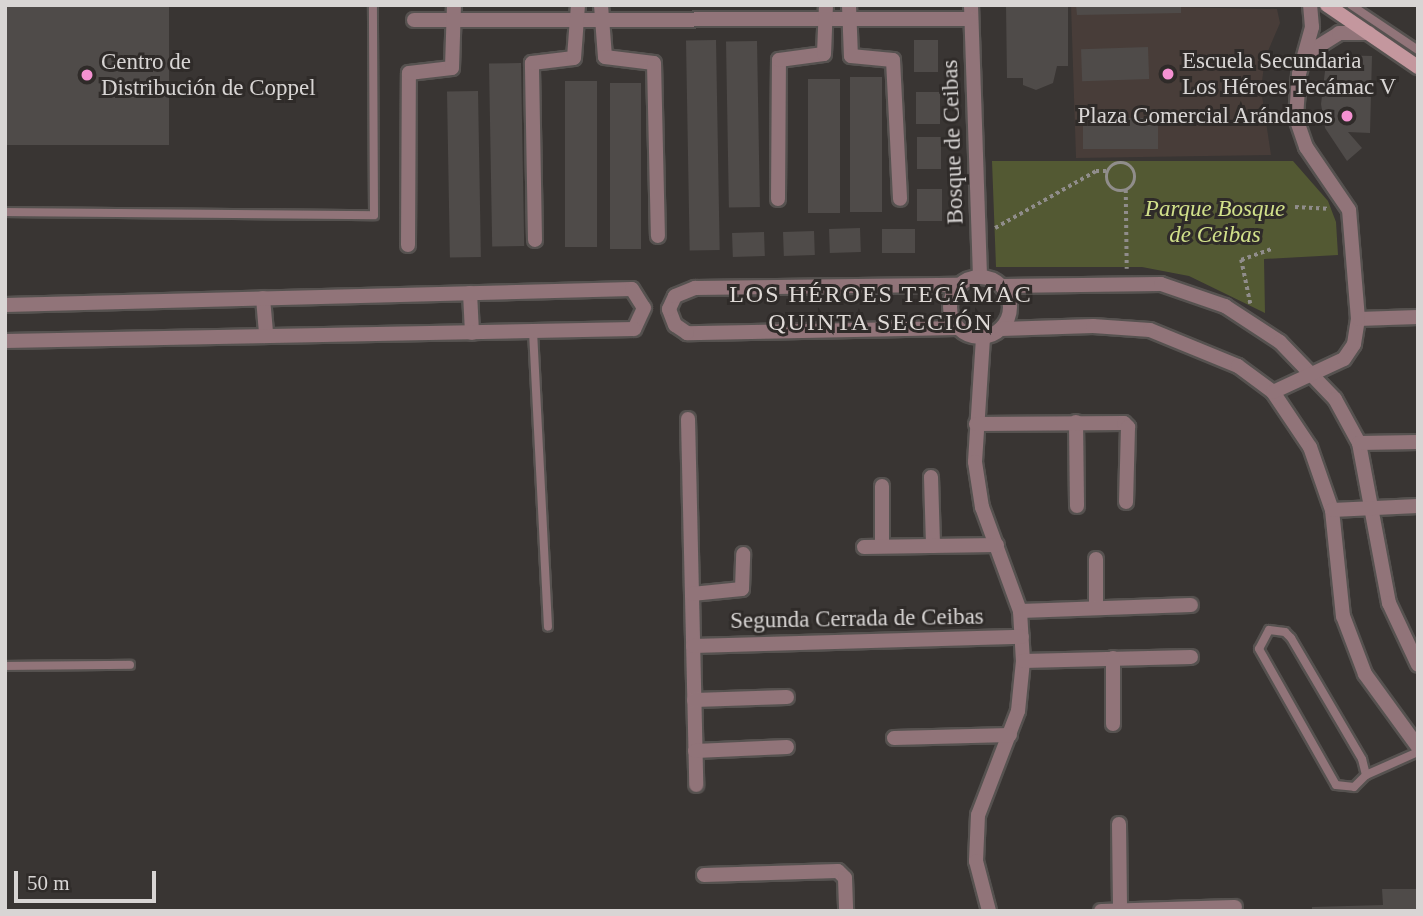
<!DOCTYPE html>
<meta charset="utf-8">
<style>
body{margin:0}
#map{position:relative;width:1423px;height:916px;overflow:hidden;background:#393533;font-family:"Times New Roman",serif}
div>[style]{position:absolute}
.built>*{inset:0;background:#483d39}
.green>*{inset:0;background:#535933}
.building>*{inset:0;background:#4f4b49;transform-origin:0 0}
.path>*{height:3.5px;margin-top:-1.75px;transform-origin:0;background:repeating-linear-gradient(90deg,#908d8b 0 3.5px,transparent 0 7px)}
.path>.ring{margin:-1.75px;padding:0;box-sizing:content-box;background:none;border:3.5px solid #908d8b;border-radius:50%}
.roads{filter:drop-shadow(2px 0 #565250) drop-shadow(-2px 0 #565250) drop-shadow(0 2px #565250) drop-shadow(0 -2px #565250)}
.service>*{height:8px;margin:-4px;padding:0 4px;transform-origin:4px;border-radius:4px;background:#917479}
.minor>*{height:14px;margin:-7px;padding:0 7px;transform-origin:7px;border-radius:7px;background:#917479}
.minor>.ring{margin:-7px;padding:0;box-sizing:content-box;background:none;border:14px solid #917479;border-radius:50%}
.secondary>*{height:14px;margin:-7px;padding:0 7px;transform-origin:7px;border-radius:7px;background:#c4979e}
.dots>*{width:19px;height:19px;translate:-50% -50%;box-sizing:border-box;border:4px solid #2f2b29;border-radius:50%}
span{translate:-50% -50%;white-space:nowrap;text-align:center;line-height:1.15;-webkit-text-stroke:6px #2f2b29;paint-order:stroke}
.poi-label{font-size:23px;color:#d8d5d4}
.left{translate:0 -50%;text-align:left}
.right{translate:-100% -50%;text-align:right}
.street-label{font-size:23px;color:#d8d5d4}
.park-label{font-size:23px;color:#d1e08a;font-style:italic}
.neighbourhood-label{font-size:24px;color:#ded9d6;letter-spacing:2px}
.frame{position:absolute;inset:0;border:7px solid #d8d5d4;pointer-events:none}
.scale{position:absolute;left:14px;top:871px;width:142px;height:32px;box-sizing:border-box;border:4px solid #d8d5d4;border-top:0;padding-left:9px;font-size:21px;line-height:24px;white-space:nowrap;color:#d8d5d4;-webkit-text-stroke:5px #2f2b29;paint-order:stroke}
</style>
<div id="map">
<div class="built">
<i style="clip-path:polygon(1071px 5px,1277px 9px,1280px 23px,1265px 58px,1261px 89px,1271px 155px,1076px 158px)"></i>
</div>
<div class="green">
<i style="clip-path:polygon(992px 161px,1293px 161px,1328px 201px,1336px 222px,1338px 255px,1264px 259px,1265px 313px,1189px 276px,1142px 267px,996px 267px)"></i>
</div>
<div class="building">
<i style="left:5px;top:5px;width:164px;height:140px"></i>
<i style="clip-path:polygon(1006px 5px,1068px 5px,1068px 66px,1057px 66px,1053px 83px,1036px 90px,1023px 85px,1023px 78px,1007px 78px)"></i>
<i style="clip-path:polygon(1076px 5px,1181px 5px,1181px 13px,1077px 15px)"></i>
<i style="left:716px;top:40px;width:210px;height:30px;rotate:89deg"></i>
<i style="left:914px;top:40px;width:24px;height:32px"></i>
<i style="left:757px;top:41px;width:166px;height:31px;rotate:89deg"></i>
<i style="left:1148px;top:47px;width:32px;height:67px;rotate:88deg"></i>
<i style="clip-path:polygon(1335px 55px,1372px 56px,1370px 133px,1348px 132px,1362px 148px,1347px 161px,1325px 128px,1321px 104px,1326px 63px)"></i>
<i style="left:521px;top:63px;width:183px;height:32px;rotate:89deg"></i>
<i style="left:850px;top:77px;width:32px;height:135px"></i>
<i style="left:808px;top:79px;width:32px;height:134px"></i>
<i style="left:565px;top:81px;width:32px;height:166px"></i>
<i style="left:610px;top:83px;width:31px;height:166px"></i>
<i style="left:478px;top:91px;width:166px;height:31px;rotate:89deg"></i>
<i style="left:916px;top:92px;width:24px;height:32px"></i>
<i style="left:1158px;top:118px;width:31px;height:75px;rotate:90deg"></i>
<i style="left:917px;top:137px;width:24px;height:32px"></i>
<i style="left:942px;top:189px;width:32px;height:25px;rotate:90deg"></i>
<i style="left:860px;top:228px;width:24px;height:31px;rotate:88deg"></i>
<i style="left:915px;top:229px;width:24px;height:33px;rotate:90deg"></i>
<i style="left:814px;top:231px;width:24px;height:31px;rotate:88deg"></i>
<i style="left:764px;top:232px;width:24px;height:32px;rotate:88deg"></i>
<i style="clip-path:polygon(1382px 889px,1418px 889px,1418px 911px,1312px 911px,1312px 907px,1383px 905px)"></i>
</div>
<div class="path">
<i class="ring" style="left:1107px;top:163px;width:24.5px;height:24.5px"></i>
<i style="left:1126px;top:190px;width:79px;rotate:89.3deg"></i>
<i style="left:1295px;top:207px;width:33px;rotate:3deg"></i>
<i style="left:995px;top:228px;width:116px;rotate:-29.4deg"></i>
<i style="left:1096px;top:171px;width:12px"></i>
<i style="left:1250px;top:304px;width:45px;rotate:-101.6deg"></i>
<i style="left:1241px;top:260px;width:32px;rotate:-20deg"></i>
</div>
<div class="roads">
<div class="service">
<i style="left:1351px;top:5px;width:81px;rotate:33.9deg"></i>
<i style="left:5px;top:212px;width:369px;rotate:0.5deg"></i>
<i style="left:374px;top:215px;width:210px;rotate:-90.3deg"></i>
<i style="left:533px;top:331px;width:296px;rotate:87.1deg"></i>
<i style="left:5px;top:666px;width:125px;rotate:-0.5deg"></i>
<i style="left:1366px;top:775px;width:16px;rotate:-104deg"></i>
<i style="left:1362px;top:759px;width:140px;rotate:-120.4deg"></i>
<i style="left:1291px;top:638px;width:8px;rotate:-135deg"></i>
<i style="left:1285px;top:632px;width:16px;rotate:-173deg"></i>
<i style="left:1269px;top:630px;width:21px;rotate:118deg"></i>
<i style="left:1259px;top:649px;width:156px;rotate:60.5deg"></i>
<i style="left:1336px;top:785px;width:18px;rotate:6deg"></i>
<i style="left:1354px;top:787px;width:17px;rotate:-45deg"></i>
<i style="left:1366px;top:775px;width:57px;rotate:-23.9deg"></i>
</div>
<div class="minor">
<i style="left:601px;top:5px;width:52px;rotate:85.6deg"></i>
<i style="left:605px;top:57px;width:49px;rotate:7deg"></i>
<i style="left:654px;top:63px;width:173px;rotate:88.7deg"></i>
<i style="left:849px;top:5px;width:51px;rotate:87.8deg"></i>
<i style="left:851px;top:56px;width:42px;rotate:5.4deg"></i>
<i style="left:893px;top:60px;width:139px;rotate:87.1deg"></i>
<i style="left:971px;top:5px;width:271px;rotate:88.1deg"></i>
<i style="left:414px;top:20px;width:557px;rotate:-0.1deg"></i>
<i style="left:1306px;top:54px;width:39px;rotate:-32deg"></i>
<i style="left:1339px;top:33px;width:30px"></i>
<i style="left:778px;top:199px;width:139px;rotate:-89.6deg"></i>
<i style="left:779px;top:60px;width:45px;rotate:-7.6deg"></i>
<i style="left:824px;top:54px;width:49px;rotate:-87.7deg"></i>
<i style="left:535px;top:240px;width:177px;rotate:-91deg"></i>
<i style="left:532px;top:63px;width:42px;rotate:-6.8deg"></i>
<i style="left:574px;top:58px;width:53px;rotate:-85.7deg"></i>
<i style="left:408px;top:245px;width:172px;rotate:-89.7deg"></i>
<i style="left:409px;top:73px;width:43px;rotate:-6.6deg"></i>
<i style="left:452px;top:68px;width:63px;rotate:-88.2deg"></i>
<i class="ring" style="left:950px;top:277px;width:46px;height:46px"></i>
<i style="left:1002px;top:286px;width:159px;rotate:-0.7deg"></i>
<i style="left:1161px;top:284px;width:68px;rotate:19deg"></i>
<i style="left:1225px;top:306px;width:66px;rotate:33.2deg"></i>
<i style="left:1280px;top:342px;width:79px;rotate:46deg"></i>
<i style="left:1335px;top:399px;width:50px;rotate:61.4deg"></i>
<i style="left:1359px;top:443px;width:163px;rotate:79.4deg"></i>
<i style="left:1389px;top:603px;width:68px;rotate:64.9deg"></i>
<i style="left:470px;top:293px;width:40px;rotate:87.1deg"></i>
<i style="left:263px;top:298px;width:38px;rotate:85deg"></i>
<i style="left:5px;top:305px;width:627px;rotate:-1.46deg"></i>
<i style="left:632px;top:289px;width:22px;rotate:58deg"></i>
<i style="left:644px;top:308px;width:23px;rotate:115deg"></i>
<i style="left:634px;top:329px;width:629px;rotate:178.91deg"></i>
<i style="left:1358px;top:319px;width:60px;rotate:-1.9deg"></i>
<i style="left:957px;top:328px;width:270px;rotate:178.9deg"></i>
<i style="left:687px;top:333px;width:14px;rotate:-146deg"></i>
<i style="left:675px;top:325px;width:17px;rotate:-111deg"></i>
<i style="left:669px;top:309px;width:14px;rotate:-65deg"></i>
<i style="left:675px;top:296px;width:22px;rotate:-22deg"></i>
<i style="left:695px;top:288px;width:263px;rotate:-0.7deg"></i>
<i style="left:1001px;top:329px;width:92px;rotate:-1.9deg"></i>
<i style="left:1093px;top:326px;width:57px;rotate:4deg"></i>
<i style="left:1150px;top:330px;width:95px;rotate:22.2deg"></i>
<i style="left:1238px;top:366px;width:44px;rotate:36.6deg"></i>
<i style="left:1273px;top:392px;width:66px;rotate:56.1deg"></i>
<i style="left:1310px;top:447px;width:67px;rotate:70.8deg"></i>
<i style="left:1332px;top:510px;width:107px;rotate:84.1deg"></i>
<i style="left:1343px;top:616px;width:62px;rotate:69.2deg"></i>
<i style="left:1365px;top:674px;width:90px;rotate:54deg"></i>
<i style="left:983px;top:338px;width:124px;rotate:93.7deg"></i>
<i style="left:975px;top:462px;width:46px;rotate:81.2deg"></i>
<i style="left:982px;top:507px;width:111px;rotate:69.9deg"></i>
<i style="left:1020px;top:611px;width:50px;rotate:86.6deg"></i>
<i style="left:1023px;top:661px;width:50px;rotate:95.7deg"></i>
<i style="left:1018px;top:711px;width:111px;rotate:111deg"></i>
<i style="left:978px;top:815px;width:46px;rotate:92.5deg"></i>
<i style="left:976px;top:861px;width:52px;rotate:75.4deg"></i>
<i style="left:1273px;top:392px;width:78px;rotate:-24.9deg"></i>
<i style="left:1344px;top:359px;width:18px;rotate:-56deg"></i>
<i style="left:1354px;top:344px;width:25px;rotate:-81deg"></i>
<i style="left:1358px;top:319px;width:109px;rotate:-94.7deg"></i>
<i style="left:1349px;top:210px;width:76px;rotate:-124.3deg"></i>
<i style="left:1306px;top:147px;width:31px;rotate:-109deg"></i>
<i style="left:1296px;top:118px;width:44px;rotate:-86.1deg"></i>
<i style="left:1299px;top:74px;width:49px;rotate:-74.5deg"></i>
<i style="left:1312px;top:27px;width:22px;rotate:-95deg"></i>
<i style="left:688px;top:419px;width:366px;rotate:88.7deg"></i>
<i style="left:1076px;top:422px;width:84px;rotate:89.3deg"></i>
<i style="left:976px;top:424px;width:148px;rotate:-0.4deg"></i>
<i style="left:1124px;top:423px;width:6px;rotate:45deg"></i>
<i style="left:1128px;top:427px;width:75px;rotate:91.5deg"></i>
<i style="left:1359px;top:443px;width:59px;rotate:-1deg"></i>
<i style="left:931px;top:477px;width:69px;rotate:88.3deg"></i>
<i style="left:882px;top:486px;width:60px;rotate:90deg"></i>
<i style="left:1332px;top:510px;width:86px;rotate:-2.7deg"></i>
<i style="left:864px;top:547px;width:133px;rotate:-0.9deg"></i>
<i style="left:1096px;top:559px;width:49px;rotate:90deg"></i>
<i style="left:692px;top:594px;width:50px;rotate:-5.7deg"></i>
<i style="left:742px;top:589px;width:35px;rotate:-88deg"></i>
<i style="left:1020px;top:611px;width:171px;rotate:-2deg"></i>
<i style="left:693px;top:646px;width:329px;rotate:-1.6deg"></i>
<i style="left:1023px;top:661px;width:168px;rotate:-1.4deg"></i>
<i style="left:694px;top:700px;width:93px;rotate:-1.8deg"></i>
<i style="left:1113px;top:724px;width:66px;rotate:-90deg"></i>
<i style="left:894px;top:738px;width:116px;rotate:-1.5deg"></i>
<i style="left:695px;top:751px;width:92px;rotate:-2.5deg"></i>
<i style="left:1119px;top:824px;width:86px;rotate:89.3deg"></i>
<i style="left:704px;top:875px;width:134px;rotate:-1.7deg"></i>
<i style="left:838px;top:871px;width:10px;rotate:45deg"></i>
<i style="left:845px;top:878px;width:33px;rotate:88deg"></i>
<i style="left:1101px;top:911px;width:134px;rotate:-1.7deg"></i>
</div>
<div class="secondary">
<i style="left:1327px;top:5px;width:110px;rotate:34.3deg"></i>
</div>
</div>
<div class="dots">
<i style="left:1168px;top:74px;background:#f591d2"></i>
<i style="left:87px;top:75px;background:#f591d2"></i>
<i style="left:1347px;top:116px;background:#f591d2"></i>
</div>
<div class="poi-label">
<span class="left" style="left:1182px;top:74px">Escuela Secundaria<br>Los Héroes Tecámac V</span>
<span class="left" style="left:101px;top:75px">Centro de<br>Distribución de Coppel</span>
<span class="right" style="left:1333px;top:116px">Plaza Comercial Arándanos</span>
</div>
<div class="street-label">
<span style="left:953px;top:142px;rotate:-92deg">Bosque de Ceibas</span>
<span style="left:857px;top:619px;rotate:-1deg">Segunda Cerrada de Ceibas</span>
</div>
<div class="park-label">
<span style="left:1215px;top:222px">Parque Bosque<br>de Ceibas</span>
</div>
<div class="neighbourhood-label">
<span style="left:881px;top:309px">LOS HÉROES TECÁMAC<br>QUINTA SECCIÓN</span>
</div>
<div class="frame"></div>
<div class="scale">50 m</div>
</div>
